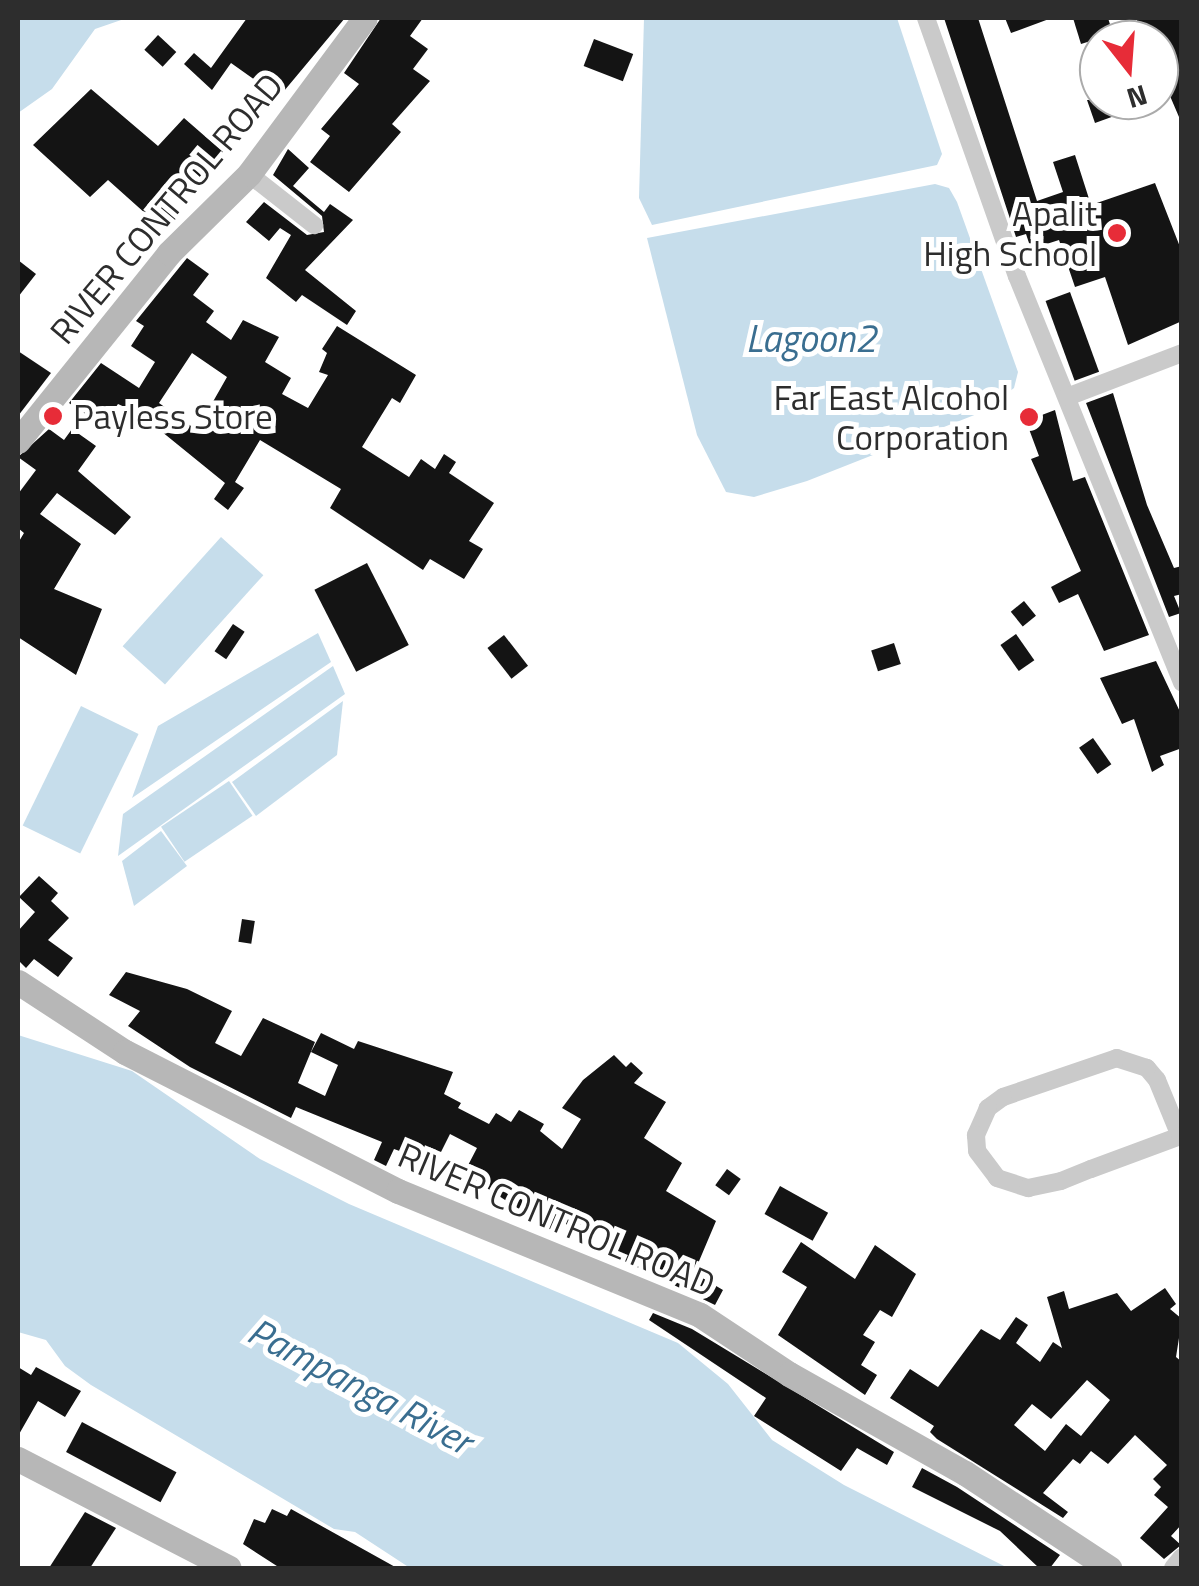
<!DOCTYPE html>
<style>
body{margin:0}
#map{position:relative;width:1199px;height:1586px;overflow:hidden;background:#fff;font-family:"Titillium Web",sans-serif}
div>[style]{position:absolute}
.water>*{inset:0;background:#c6ddeb;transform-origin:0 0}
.building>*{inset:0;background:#141414;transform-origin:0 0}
.street>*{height:18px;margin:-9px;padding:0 9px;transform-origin:9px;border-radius:9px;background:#cacaca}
.secondary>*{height:25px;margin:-12.5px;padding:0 12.5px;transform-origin:12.5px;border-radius:12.5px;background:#b7b7b7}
.dots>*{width:28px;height:28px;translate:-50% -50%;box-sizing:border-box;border:5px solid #fff;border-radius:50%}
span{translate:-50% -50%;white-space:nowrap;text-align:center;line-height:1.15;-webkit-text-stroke:10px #fff;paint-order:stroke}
.street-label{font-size:35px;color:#2d2d2d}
.poi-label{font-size:35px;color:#2d2d2d}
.right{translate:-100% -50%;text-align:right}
.left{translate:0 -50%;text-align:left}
.water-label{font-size:38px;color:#3a6e90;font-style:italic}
.frame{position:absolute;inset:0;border:20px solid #2d2d2d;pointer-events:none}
.north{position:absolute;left:1079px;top:20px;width:100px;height:100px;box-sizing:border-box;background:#fff;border:2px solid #ababab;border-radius:50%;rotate:163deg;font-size:28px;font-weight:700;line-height:40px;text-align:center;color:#2d2d2d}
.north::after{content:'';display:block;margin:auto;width:35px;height:45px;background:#e72c38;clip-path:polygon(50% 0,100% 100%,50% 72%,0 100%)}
</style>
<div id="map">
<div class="water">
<i style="clip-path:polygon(18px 18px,127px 18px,95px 29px,52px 89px,18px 113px)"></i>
<i style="clip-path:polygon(644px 18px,897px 18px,942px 154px,937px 165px,652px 225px,639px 198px)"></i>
<i style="clip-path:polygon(935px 184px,949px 188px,957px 202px,1018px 372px,1014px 388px,982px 412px,807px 481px,754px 497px,726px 492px,697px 435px,647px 238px)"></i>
<i style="left:221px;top:537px;width:57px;height:147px;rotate:42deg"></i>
<i style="clip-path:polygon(318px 633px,331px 662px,132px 798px,158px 726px)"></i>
<i style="clip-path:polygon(333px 666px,345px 694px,118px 856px,123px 814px)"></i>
<i style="clip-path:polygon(343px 701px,337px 755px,256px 816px,232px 782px)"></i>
<i style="left:81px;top:706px;width:64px;height:133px;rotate:26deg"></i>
<i style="left:229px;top:781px;width:42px;height:82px;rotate:56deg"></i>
<i style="clip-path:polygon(161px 831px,187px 866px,134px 906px,122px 861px)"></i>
<i style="clip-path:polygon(18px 1035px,132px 1071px,260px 1159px,349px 1204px,678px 1343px,728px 1384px,772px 1440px,844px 1485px,1008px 1568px,410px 1568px,355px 1532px,334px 1529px,91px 1385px,65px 1366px,46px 1340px,18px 1332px)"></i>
</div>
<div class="building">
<i style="clip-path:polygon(247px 18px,345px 18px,284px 91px,264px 77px,259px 83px,231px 63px,212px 90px,184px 64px,194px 53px,211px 68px)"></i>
<i style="clip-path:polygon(381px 18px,423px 18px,410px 36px,428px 49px,413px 69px,430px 81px,392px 124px,401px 132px,349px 192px,310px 162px,330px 136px,321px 129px,359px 84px,344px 73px)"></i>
<i style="clip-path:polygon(944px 18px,978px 18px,1037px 201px,1063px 192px,1053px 162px,1075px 155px,1091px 205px,1155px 183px,1182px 252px,1182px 321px,1128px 345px,1105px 277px,1075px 287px,1059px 240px,1031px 249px,1026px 234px,1016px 237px)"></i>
<i style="clip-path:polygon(1005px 18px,1049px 18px,1049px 19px,1011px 33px)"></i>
<i style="clip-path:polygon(1073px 18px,1108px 18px,1113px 34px,1081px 44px)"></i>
<i style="clip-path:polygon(1136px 18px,1182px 18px,1182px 124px,1170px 96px,1159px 100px,1159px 40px,1145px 40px)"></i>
<i style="left:158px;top:35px;width:25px;height:20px;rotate:43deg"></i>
<i style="left:594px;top:39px;width:42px;height:29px;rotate:21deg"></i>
<i style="clip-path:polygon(91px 89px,158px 146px,184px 118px,223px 152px,200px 177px,190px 168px,164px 197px,181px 213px,165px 231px,108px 180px,90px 197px,33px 145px)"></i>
<i style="clip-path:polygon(1087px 100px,1153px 100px,1153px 102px,1095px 123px)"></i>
<i style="clip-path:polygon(288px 149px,309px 168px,293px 186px,324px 212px,330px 204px,353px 220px,305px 270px,356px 311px,347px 325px,302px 295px,296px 302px,266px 278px,291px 235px,280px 228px,269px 241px,246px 222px,264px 202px,307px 235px,324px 232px,322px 216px,273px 175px)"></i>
<i style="clip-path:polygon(evenodd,187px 258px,209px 274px,193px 295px,214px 311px,206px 322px,231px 340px,243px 320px,279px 337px,265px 362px,291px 378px,282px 394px,308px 408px,328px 375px,319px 372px,327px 353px,322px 349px,337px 326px,416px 375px,400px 403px,392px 398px,362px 447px,409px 477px,421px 459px,435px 469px,444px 454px,456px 462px,449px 473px,494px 503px,469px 541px,483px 549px,464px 579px,430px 559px,423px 570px,330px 508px,341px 489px,260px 440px,235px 482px,244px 488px,228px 510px,214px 499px,225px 483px,140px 414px,118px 404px,109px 417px,93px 406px,87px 415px,69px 403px,101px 363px,139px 388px,155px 362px,131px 346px,144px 326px,136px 321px,187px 258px,192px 353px,227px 377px,202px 421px,191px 426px,159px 403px,192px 353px)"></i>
<i style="clip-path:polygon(18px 260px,36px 274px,18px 297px)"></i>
<i style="left:1070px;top:292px;width:85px;height:26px;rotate:70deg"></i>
<i style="clip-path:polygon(18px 351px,51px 373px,18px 416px)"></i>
<i style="clip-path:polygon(1113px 393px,1147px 505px,1174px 568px,1182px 566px,1182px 594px,1174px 596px,1181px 613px,1169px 617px,1086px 403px)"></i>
<i style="clip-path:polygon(1055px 410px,1073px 481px,1085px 477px,1149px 635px,1104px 651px,1078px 594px,1059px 603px,1051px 587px,1081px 571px,1031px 459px,1039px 456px,1026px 421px)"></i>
<i style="clip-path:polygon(49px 429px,64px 440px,72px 429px,96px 446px,78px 471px,131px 517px,115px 535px,57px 493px,40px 514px,81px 544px,54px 589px,102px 609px,76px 675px,18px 637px,18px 543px,24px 533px,18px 528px,18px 494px,36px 470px,18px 457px)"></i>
<i style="left:367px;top:563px;width:92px;height:59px;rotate:63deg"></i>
<i style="left:1024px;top:601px;width:19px;height:17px;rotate:51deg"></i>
<i style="left:233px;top:624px;width:14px;height:33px;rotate:34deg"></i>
<i style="left:1016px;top:634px;width:32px;height:19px;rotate:55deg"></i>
<i style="left:504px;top:635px;width:39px;height:21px;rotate:52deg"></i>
<i style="left:894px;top:643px;width:22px;height:24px;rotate:72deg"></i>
<i style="clip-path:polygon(1156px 661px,1182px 716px,1182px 748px,1160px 756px,1164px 765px,1152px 772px,1134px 719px,1122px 724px,1100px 678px)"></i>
<i style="left:1093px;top:738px;width:32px;height:17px;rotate:55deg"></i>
<i style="clip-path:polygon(39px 876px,58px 893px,51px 901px,69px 918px,48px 940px,73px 958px,58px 977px,34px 959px,26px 968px,18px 960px,18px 931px,35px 912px,19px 897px)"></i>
<i style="left:242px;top:919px;width:13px;height:23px;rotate:9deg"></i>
<i style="clip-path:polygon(126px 972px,187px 989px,232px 1011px,215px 1043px,241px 1056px,263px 1018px,315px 1042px,298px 1083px,325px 1096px,338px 1065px,311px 1052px,321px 1033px,354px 1049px,358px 1041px,453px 1072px,444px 1094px,461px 1103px,458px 1108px,489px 1124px,496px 1113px,511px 1122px,519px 1110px,544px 1124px,540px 1131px,562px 1149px,581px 1119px,562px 1108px,583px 1080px,614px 1055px,626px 1067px,631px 1062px,643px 1073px,634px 1083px,666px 1102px,644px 1138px,682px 1163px,666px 1191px,716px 1221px,694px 1273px,723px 1290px,715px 1305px,610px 1254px,620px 1234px,597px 1220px,586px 1237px,558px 1219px,551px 1230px,464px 1173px,477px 1148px,450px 1134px,438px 1158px,412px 1145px,408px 1154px,394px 1149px,386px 1166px,374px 1160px,382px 1142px,296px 1107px,291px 1118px,190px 1067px,128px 1026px,140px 1011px,109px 995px)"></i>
<i style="left:727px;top:1169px;width:17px;height:20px;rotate:36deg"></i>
<i style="left:780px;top:1186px;width:55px;height:32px;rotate:29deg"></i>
<i style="clip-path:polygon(801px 1242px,855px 1279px,875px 1245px,916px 1274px,892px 1317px,880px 1310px,863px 1335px,875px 1342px,861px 1365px,877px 1375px,865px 1395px,778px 1335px,807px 1287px,782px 1272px)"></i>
<i style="clip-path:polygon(evenodd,1165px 1288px,1176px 1304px,1170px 1309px,1182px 1319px,1176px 1357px,1182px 1362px,1182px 1524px,1171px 1536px,1181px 1545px,1164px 1559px,1140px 1538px,1168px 1507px,1154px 1495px,1161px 1487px,1153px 1479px,1167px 1465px,1135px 1435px,1108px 1464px,1091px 1451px,1080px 1464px,1073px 1459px,1043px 1493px,1068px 1512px,1063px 1518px,937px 1439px,930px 1432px,934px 1426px,890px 1398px,910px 1369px,938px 1387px,981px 1329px,1000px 1340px,1016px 1317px,1028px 1325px,1016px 1343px,1040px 1362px,1053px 1342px,1062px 1348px,1047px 1297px,1064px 1291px,1069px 1309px,1117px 1293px,1131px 1311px,1165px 1288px,1087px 1380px,1110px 1400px,1081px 1436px,1066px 1424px,1045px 1451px,1014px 1425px,1032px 1404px,1051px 1419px,1087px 1380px)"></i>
<i style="clip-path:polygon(653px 1313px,692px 1329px,894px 1452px,887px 1465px,857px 1448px,841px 1471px,754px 1416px,766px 1398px,649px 1320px)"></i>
<i style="clip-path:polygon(18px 1367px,31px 1375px,36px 1367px,81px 1391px,65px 1417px,38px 1401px,18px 1436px)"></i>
<i style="left:82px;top:1422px;width:107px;height:34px;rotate:28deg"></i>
<i style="clip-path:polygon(922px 1468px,957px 1487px,1060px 1555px,1050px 1568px,1039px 1568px,1000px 1531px,912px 1487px)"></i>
<i style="clip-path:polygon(272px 1509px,287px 1516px,291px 1509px,397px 1568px,280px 1568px,243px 1544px,254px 1519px,265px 1523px)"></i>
<i style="clip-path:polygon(85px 1512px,116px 1528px,90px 1568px,49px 1568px)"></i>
</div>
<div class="street">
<i style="left:926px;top:18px;width:274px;rotate:70.6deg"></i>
<i style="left:1017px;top:276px;width:439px;rotate:67.9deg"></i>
<i style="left:249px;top:174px;width:83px;rotate:38.1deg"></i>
<i style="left:1067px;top:397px;width:123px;rotate:-20.9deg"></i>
<i style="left:1180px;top:1136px;width:61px;rotate:-112.3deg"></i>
<i style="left:1157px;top:1080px;width:16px;rotate:-130deg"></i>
<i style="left:1147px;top:1068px;width:32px;rotate:-162deg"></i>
<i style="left:1117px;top:1058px;width:120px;rotate:161.1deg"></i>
<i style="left:1003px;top:1097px;width:19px;rotate:144deg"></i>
<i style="left:988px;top:1108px;width:30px;rotate:114deg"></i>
<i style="left:976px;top:1135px;width:16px;rotate:86deg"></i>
<i style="left:977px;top:1151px;width:34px;rotate:53deg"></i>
<i style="left:997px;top:1178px;width:33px;rotate:18deg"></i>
<i style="left:1028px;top:1188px;width:34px;rotate:-12deg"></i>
<i style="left:1061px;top:1181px;width:32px;rotate:-22deg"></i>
<i style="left:1091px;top:1169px;width:95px;rotate:-20.3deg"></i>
<i style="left:1180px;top:1136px;width:2px"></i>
<i style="left:1173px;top:1568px;width:14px;rotate:-51deg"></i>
</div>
<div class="secondary">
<i style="left:18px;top:441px;width:241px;rotate:-51.2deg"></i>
<i style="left:169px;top:253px;width:112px;rotate:-44.6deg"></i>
<i style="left:249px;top:174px;width:194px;rotate:-53.4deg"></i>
<i style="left:18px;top:982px;width:128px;rotate:33.2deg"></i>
<i style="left:125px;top:1052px;width:306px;rotate:27deg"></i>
<i style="left:398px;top:1191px;width:326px;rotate:22.3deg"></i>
<i style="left:700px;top:1315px;width:107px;rotate:33.5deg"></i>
<i style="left:789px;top:1374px;width:202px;rotate:29.4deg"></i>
<i style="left:965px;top:1473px;width:173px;rotate:33.4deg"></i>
<i style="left:18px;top:1459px;width:237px;rotate:27.3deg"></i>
</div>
<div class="dots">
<i style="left:1117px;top:233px;background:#e72c38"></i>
<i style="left:53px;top:416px;background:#e72c38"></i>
<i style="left:1029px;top:417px;background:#e72c38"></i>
</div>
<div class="street-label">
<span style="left:166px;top:208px;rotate:-50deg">RIVER CONTROL ROAD</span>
<span style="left:557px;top:1219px;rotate:23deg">RIVER CONTROL ROAD</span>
</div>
<div class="poi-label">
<span class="right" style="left:1097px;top:233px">Apalit<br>High School</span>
<span class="right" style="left:1009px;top:417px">Far East Alcohol<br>Corporation</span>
<span class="left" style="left:73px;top:416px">Payless Store</span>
</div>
<div class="water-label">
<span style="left:811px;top:339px">Lagoon2</span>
<span style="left:360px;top:1386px;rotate:28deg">Pampanga River</span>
</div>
<div class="frame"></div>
<div class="north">N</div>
</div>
